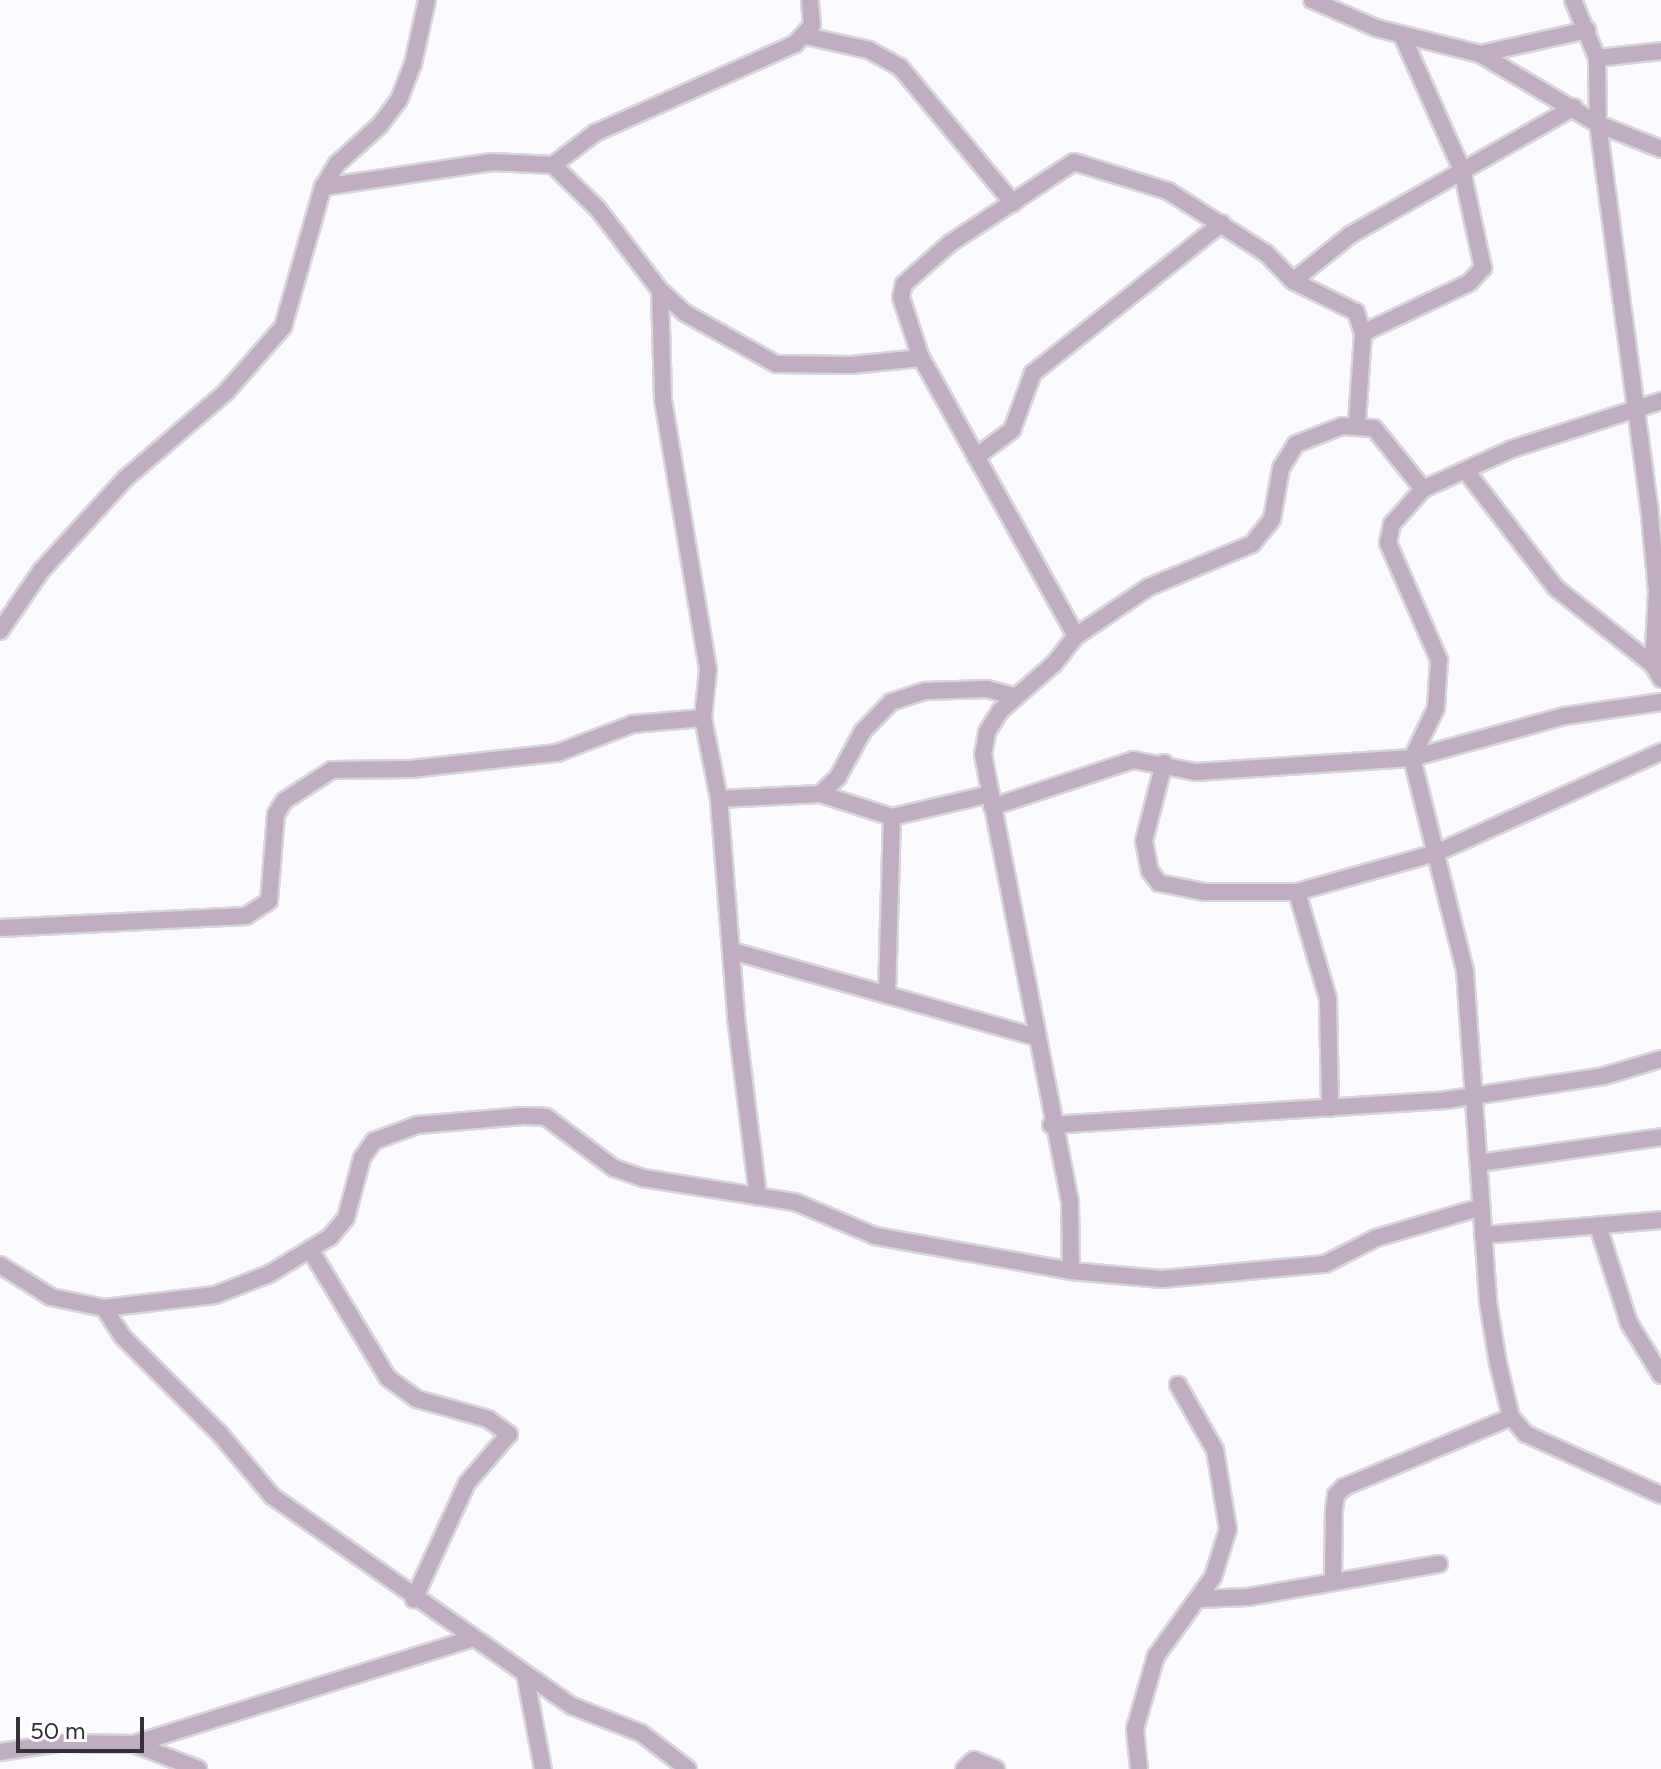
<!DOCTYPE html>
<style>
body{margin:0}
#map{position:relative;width:1661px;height:1769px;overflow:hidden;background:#fbfafe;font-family:Figtree,sans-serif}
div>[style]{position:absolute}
.roads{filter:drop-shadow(2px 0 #d7d6da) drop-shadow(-2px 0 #d7d6da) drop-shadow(0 2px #d7d6da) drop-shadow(0 -2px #d7d6da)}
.minor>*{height:16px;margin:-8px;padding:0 8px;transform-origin:8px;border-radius:8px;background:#c1adc2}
span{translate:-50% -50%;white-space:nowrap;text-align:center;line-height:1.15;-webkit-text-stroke:6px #fff;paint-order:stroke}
.scale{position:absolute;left:16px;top:1717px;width:128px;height:36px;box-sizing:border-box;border:4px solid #333137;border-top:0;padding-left:10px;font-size:24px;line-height:28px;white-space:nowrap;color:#333137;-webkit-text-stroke:6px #fff;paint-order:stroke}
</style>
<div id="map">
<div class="roads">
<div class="minor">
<i style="left:1312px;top:0;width:70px;rotate:23.6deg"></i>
<i style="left:1376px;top:28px;width:107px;rotate:14deg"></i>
<i style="left:1480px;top:54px;width:137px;rotate:30.7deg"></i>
<i style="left:1598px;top:124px;width:68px;rotate:21.6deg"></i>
<i style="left:1573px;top:0;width:63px;rotate:67.5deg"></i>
<i style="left:1597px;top:58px;width:64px;rotate:-6.2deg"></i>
<i style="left:806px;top:36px;width:65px;rotate:12.5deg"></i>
<i style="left:869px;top:50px;width:35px;rotate:29deg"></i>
<i style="left:900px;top:67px;width:177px;rotate:50.3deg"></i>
<i style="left:1480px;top:54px;width:110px;rotate:-12.6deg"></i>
<i style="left:1597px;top:58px;width:66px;rotate:89.1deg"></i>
<i style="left:1598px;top:124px;width:384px;rotate:82.4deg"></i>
<i style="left:1649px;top:505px;width:87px;rotate:84.7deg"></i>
<i style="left:1657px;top:592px;width:73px;rotate:93.1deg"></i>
<i style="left:553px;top:165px;width:53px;rotate:-37.3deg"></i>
<i style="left:595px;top:133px;width:219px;rotate:-24deg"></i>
<i style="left:795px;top:44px;width:25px;rotate:-48deg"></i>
<i style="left:812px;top:25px;width:25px;rotate:-95deg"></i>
<i style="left:323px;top:187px;width:171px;rotate:-8.4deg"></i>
<i style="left:492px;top:162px;width:61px;rotate:2.8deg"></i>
<i style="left:553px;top:165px;width:63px;rotate:44.4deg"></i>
<i style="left:598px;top:209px;width:102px;rotate:52.6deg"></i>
<i style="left:660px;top:290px;width:34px;rotate:43deg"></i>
<i style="left:685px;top:313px;width:104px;rotate:29.3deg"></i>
<i style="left:776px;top:364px;width:75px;rotate:0.8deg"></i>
<i style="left:851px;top:365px;width:70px;rotate:-5.7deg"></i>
<i style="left:1293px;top:281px;width:73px;rotate:-38.9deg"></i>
<i style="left:1350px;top:235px;width:258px;rotate:-29.7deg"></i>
<i style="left:660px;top:290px;width:110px;rotate:88.4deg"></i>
<i style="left:663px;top:400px;width:274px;rotate:80.5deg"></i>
<i style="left:708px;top:670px;width:48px;rotate:95.9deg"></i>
<i style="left:703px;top:718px;width:83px;rotate:78.8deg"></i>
<i style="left:719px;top:799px;width:219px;rotate:85.5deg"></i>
<i style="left:736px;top:1017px;width:181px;rotate:83deg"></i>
<i style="left:1363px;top:333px;width:117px;rotate:-25.3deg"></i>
<i style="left:1469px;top:283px;width:21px;rotate:-47deg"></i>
<i style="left:1483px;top:268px;width:100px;rotate:-102.1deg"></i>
<i style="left:1462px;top:170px;width:148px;rotate:-114deg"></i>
<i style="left:976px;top:457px;width:45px;rotate:-36.9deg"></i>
<i style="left:1012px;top:430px;width:61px;rotate:-69.8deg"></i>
<i style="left:1033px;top:373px;width:241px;rotate:-38.4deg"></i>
<i style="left:1466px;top:471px;width:148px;rotate:52.4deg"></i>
<i style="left:1556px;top:588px;width:124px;rotate:38.4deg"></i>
<i style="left:1653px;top:665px;width:16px;rotate:60deg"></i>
<i style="left:1423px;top:489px;width:47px;rotate:131.5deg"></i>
<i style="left:1392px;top:524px;width:19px;rotate:102deg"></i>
<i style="left:1388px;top:543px;width:128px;rotate:66.4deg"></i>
<i style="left:1439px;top:660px;width:48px;rotate:93.6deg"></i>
<i style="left:1436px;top:708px;width:55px;rotate:115.6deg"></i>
<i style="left:1412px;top:758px;width:219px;rotate:76deg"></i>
<i style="left:1465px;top:971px;width:332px;rotate:86deg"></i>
<i style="left:1488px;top:1302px;width:62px;rotate:80.7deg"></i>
<i style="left:1498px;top:1363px;width:56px;rotate:76.5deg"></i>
<i style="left:1511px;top:1417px;width:23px;rotate:49deg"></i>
<i style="left:1526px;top:1434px;width:148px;rotate:24.3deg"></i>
<i style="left:0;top:631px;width:73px;rotate:-55.7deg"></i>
<i style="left:41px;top:571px;width:126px;rotate:-47.6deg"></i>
<i style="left:126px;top:478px;width:132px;rotate:-40.7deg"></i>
<i style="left:226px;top:392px;width:86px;rotate:-48.8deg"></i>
<i style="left:283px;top:327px;width:146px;rotate:-74.1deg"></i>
<i style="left:323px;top:187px;width:27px;rotate:-59deg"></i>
<i style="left:337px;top:164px;width:58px;rotate:-42.2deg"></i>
<i style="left:380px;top:125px;width:31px;rotate:-53deg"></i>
<i style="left:399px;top:100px;width:39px;rotate:-69deg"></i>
<i style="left:413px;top:64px;width:66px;rotate:-77.7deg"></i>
<i style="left:1076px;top:636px;width:318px;rotate:-119.1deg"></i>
<i style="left:921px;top:358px;width:64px;rotate:-108.2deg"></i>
<i style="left:901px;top:297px;width:13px;rotate:-77deg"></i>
<i style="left:904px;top:284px;width:60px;rotate:-41.6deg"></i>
<i style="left:949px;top:244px;width:149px;rotate:-33.3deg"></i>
<i style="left:1074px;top:162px;width:98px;rotate:17.1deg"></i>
<i style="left:1168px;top:191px;width:117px;rotate:32.5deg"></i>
<i style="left:1267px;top:254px;width:37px;rotate:46deg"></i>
<i style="left:1293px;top:281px;width:70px;rotate:26.2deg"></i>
<i style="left:1356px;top:312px;width:22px;rotate:72deg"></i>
<i style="left:1363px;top:333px;width:91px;rotate:93.8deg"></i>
<i style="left:1164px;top:763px;width:81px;rotate:104.4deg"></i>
<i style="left:1144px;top:841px;width:31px;rotate:79deg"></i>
<i style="left:1150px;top:871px;width:15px;rotate:53deg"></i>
<i style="left:1159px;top:883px;width:47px;rotate:11.1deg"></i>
<i style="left:1205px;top:892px;width:92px"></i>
<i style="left:1297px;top:892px;width:111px;rotate:73.8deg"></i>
<i style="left:1328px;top:999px;width:109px;rotate:88.9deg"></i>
<i style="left:820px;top:794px;width:25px;rotate:-43deg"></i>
<i style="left:838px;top:777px;width:52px;rotate:-61.5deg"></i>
<i style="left:863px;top:731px;width:40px;rotate:-46deg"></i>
<i style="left:891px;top:702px;width:36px;rotate:-18deg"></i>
<i style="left:925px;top:691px;width:62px;rotate:-1.8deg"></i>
<i style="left:987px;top:689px;width:30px;rotate:15deg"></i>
<i style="left:719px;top:799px;width:101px;rotate:-2.8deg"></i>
<i style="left:820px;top:794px;width:76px;rotate:17.7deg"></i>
<i style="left:892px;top:817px;width:101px;rotate:-13.2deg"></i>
<i style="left:992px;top:807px;width:149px;rotate:-18.4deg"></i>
<i style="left:1133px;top:760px;width:64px;rotate:10.8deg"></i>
<i style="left:1196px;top:772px;width:216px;rotate:-3.7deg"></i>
<i style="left:1412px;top:758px;width:159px;rotate:-15.4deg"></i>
<i style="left:1565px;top:716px;width:97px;rotate:-8.3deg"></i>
<i style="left:1297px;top:892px;width:144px;rotate:-15.7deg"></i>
<i style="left:1436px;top:853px;width:247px;rotate:-24.2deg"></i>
<i style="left:0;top:928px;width:246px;rotate:-2.8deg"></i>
<i style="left:246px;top:916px;width:27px;rotate:-33deg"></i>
<i style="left:269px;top:901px;width:87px;rotate:-85.4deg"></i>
<i style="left:276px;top:814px;width:15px;rotate:-58deg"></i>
<i style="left:284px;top:801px;width:57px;rotate:-32.9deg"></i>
<i style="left:332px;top:770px;width:79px;rotate:-0.7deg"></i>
<i style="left:411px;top:769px;width:147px;rotate:-6.3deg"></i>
<i style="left:557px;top:753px;width:81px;rotate:-20.9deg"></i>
<i style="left:633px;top:724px;width:70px;rotate:-4.9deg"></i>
<i style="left:732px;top:951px;width:315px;rotate:15.8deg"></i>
<i style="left:887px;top:995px;width:178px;rotate:-88.4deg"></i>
<i style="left:1051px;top:1125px;width:396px;rotate:-3.6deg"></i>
<i style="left:1446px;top:1100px;width:160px;rotate:-8.6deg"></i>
<i style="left:1604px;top:1076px;width:59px;rotate:-16.6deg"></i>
<i style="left:1479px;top:1163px;width:184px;rotate:-8.1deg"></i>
<i style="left:1599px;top:1229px;width:99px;rotate:72.3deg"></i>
<i style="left:1629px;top:1323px;width:61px;rotate:58.4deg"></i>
<i style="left:1483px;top:1235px;width:179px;rotate:-4.8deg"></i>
<i style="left:311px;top:1251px;width:149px;rotate:58.8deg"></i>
<i style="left:388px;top:1378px;width:36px;rotate:36deg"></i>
<i style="left:417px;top:1399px;width:74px;rotate:15.7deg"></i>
<i style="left:488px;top:1419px;width:26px;rotate:36deg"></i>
<i style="left:509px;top:1434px;width:65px;rotate:130.6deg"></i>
<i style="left:467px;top:1483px;width:128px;rotate:114.6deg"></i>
<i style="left:0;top:1265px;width:60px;rotate:32.1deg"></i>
<i style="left:51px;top:1297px;width:54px;rotate:11.7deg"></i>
<i style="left:104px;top:1308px;width:112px;rotate:-6.7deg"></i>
<i style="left:215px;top:1295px;width:58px;rotate:-21.3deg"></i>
<i style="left:269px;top:1274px;width:71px;rotate:-31.2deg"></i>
<i style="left:330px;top:1237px;width:25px;rotate:-50deg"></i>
<i style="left:346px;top:1218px;width:62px;rotate:-75.1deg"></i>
<i style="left:362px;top:1158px;width:21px;rotate:-55deg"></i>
<i style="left:374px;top:1141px;width:46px;rotate:-20.4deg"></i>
<i style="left:417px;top:1125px;width:106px;rotate:-4.9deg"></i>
<i style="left:523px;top:1116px;width:23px;rotate:2deg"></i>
<i style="left:546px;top:1117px;width:85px;rotate:36.9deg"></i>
<i style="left:614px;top:1168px;width:31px;rotate:19deg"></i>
<i style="left:643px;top:1178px;width:154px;rotate:9deg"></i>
<i style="left:795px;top:1202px;width:87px;rotate:23deg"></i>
<i style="left:875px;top:1236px;width:199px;rotate:10.1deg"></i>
<i style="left:1071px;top:1271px;width:91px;rotate:5deg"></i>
<i style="left:1162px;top:1279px;width:164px;rotate:-5.3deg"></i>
<i style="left:1325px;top:1264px;width:57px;rotate:-27deg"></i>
<i style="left:1376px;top:1238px;width:109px;rotate:-16.4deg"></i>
<i style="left:1071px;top:1271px;width:69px;rotate:-90.8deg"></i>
<i style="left:1070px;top:1202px;width:455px;rotate:-101deg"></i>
<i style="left:983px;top:755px;width:23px;rotate:-80deg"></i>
<i style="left:987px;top:732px;width:26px;rotate:-58deg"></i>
<i style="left:1001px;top:710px;width:70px;rotate:-41deg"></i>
<i style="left:1054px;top:664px;width:36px;rotate:-52deg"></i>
<i style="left:1076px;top:636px;width:88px;rotate:-33.9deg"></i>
<i style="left:1149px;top:587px;width:112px;rotate:-22.7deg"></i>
<i style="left:1252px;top:544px;width:32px;rotate:-51deg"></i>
<i style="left:1272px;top:519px;width:52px;rotate:-80deg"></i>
<i style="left:1281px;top:468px;width:28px;rotate:-58deg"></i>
<i style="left:1296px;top:444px;width:49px;rotate:-21.4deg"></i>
<i style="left:1342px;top:426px;width:32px;rotate:4deg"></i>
<i style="left:1374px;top:428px;width:78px;rotate:51.2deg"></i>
<i style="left:1423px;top:489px;width:98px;rotate:-24.2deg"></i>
<i style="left:1512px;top:449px;width:157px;rotate:-17.9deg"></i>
<i style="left:104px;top:1308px;width:35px;rotate:57deg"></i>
<i style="left:123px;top:1337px;width:137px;rotate:45deg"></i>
<i style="left:220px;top:1434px;width:81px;rotate:50deg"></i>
<i style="left:272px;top:1496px;width:366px;rotate:35deg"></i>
<i style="left:572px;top:1706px;width:74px;rotate:21.4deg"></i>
<i style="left:641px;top:1733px;width:59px;rotate:37.5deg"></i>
<i style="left:1333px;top:1579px;width:69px;rotate:-89.2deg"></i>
<i style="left:1334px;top:1510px;width:15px;rotate:-82deg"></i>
<i style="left:1336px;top:1495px;width:11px;rotate:-45deg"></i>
<i style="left:1344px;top:1487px;width:181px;rotate:-22.7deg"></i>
<i style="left:1199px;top:1599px;width:49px;rotate:-2.3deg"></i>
<i style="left:1248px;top:1597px;width:194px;rotate:-9.8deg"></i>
<i style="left:525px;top:1674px;width:97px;rotate:79.3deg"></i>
<i style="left:134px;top:1744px;width:354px;rotate:-17.3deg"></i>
<i style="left:0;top:1752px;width:62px;rotate:-8.4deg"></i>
<i style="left:61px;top:1743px;width:73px;rotate:0.8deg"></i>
<i style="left:134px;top:1744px;width:69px;rotate:21.3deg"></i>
<i style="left:964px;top:1769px;width:13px;rotate:-42deg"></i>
<i style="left:974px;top:1760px;width:24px;rotate:22deg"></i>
<i style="left:1139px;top:1769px;width:40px;rotate:-95.7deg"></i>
<i style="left:1135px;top:1729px;width:76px;rotate:-74deg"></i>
<i style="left:1156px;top:1656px;width:97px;rotate:-54.2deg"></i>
<i style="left:1213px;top:1577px;width:50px;rotate:-72.6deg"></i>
<i style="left:1228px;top:1529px;width:80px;rotate:-99.3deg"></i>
<i style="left:1215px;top:1450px;width:75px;rotate:-119.6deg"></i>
</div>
</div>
<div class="scale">50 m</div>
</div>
